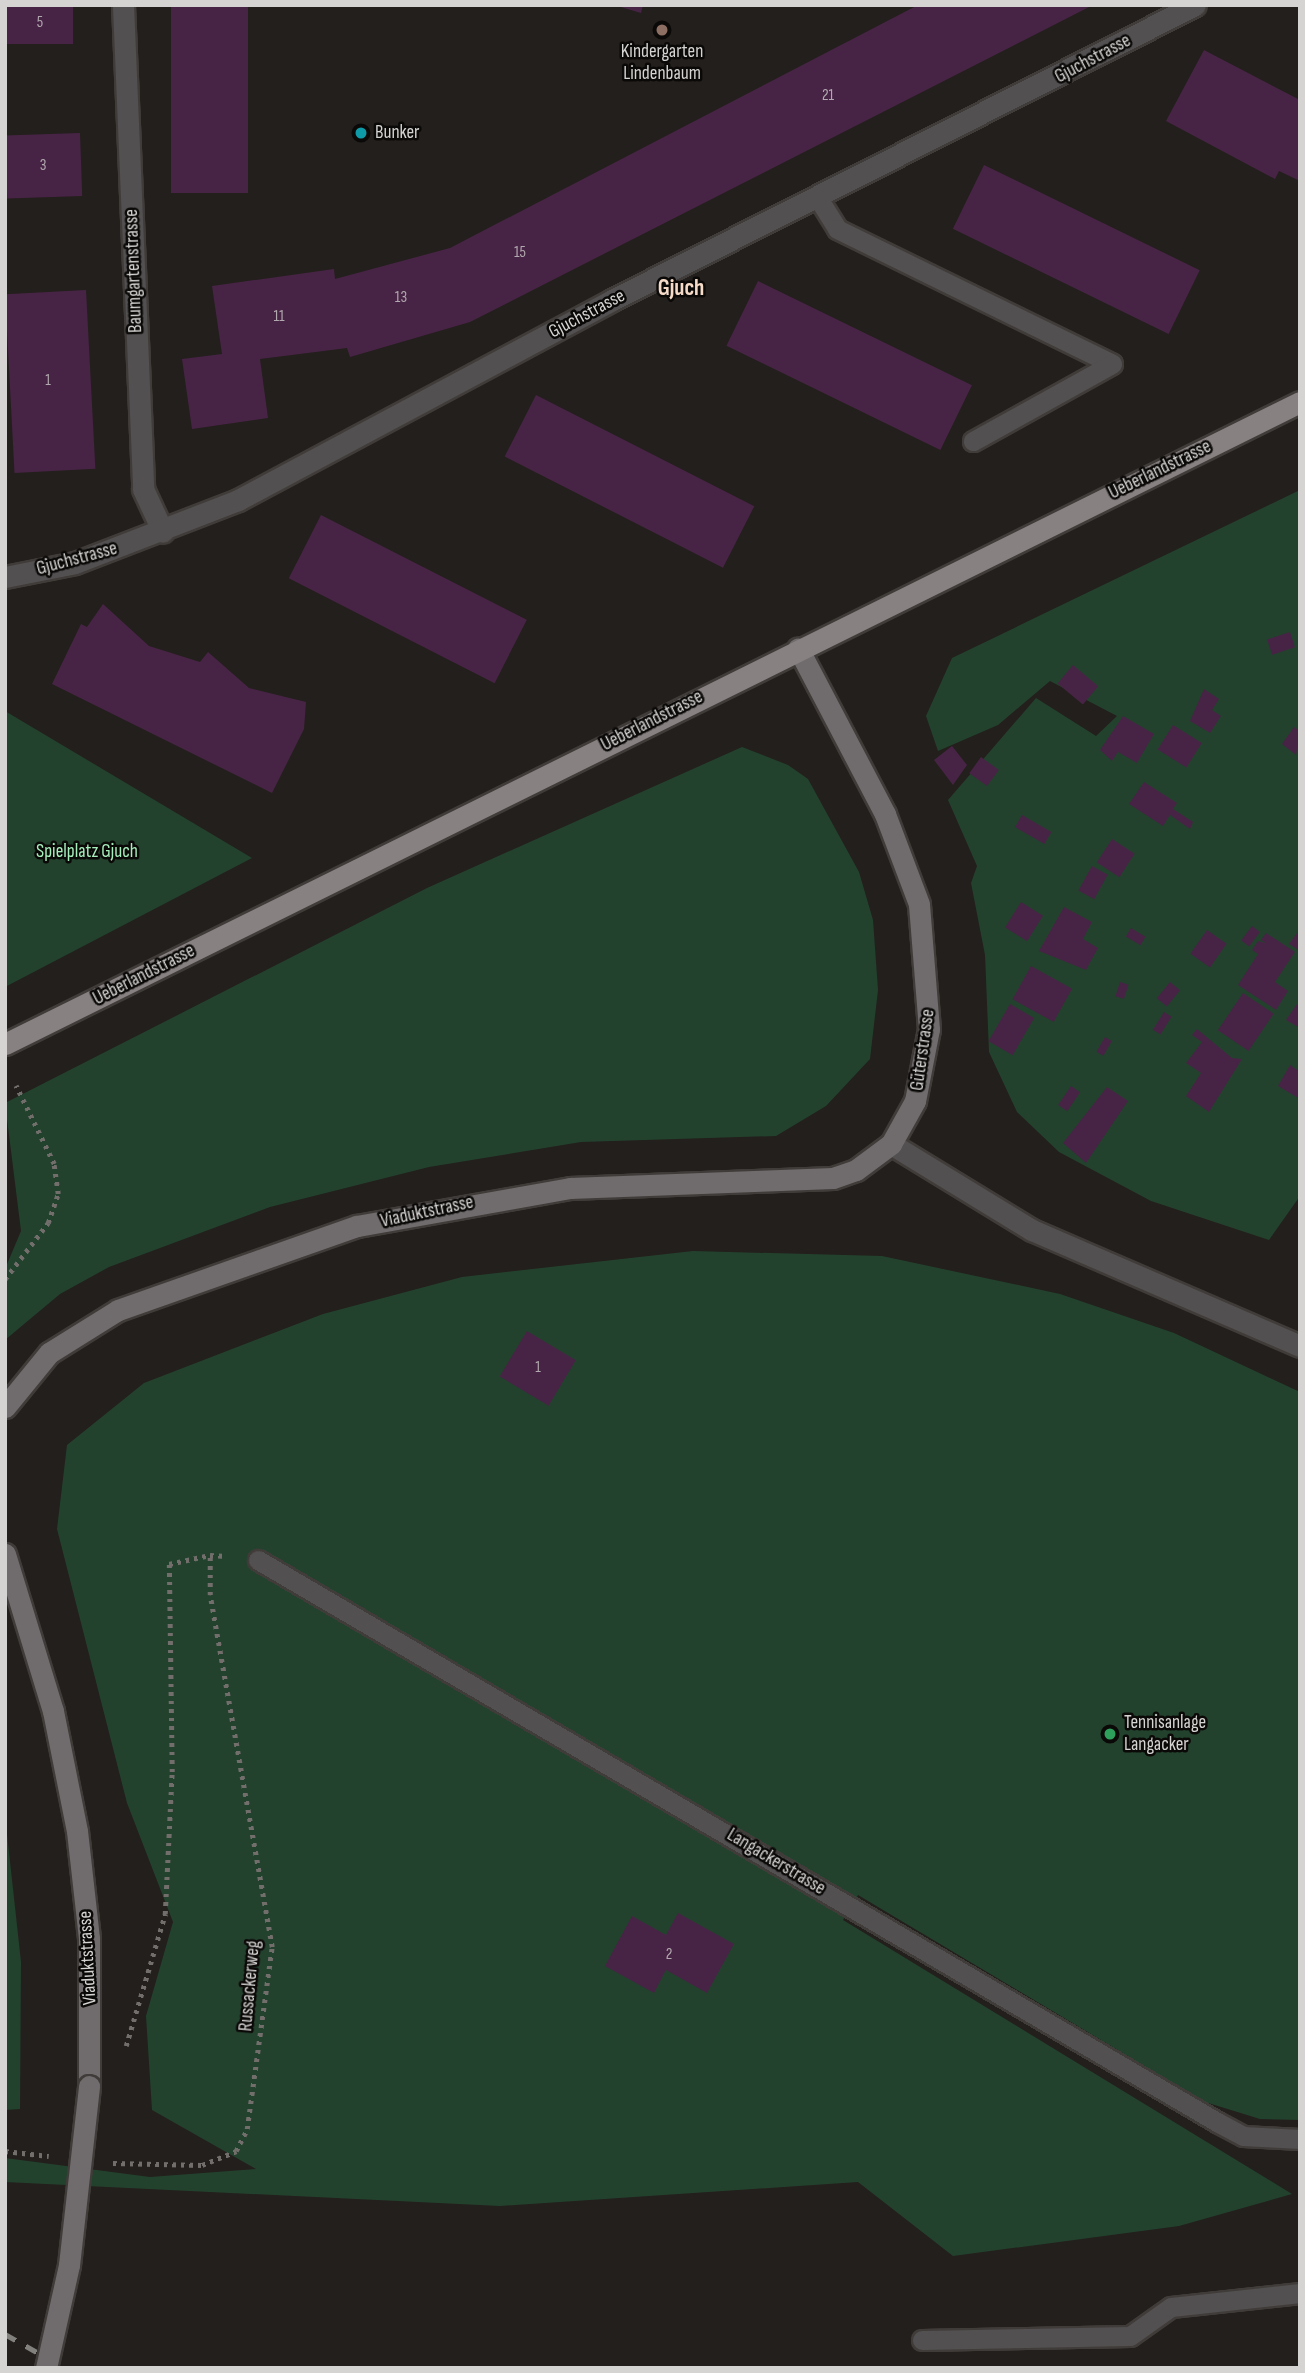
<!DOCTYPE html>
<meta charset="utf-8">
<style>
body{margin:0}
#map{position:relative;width:1305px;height:2373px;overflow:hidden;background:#231f1c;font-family:"Sofia Sans Condensed",sans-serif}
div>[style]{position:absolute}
.green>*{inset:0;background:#23422d}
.building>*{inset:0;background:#472445;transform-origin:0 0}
.path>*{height:4.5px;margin-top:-2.25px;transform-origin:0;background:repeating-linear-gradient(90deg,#716e6b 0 3.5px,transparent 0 8.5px)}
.roads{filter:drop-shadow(2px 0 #403c39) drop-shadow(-2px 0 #403c39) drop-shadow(0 2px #403c39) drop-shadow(0 -2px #403c39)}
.lane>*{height:19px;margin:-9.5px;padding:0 9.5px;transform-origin:9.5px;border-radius:9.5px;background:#535051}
.street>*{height:21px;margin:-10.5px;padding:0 10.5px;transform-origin:10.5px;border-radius:10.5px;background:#535051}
.secondary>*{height:21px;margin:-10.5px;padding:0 10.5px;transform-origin:10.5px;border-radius:10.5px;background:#706c6d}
.primary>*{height:21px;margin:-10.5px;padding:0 10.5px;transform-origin:10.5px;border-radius:10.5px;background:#878182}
.rail>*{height:5px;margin-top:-2.5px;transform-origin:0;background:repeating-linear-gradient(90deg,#83817e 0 12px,transparent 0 24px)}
.bridges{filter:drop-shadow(2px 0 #403c39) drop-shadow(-2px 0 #403c39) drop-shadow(0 2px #403c39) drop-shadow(0 -2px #403c39)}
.secondary-bridge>*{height:21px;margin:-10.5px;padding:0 10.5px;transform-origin:10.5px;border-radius:10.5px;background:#706c6d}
.dots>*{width:19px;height:19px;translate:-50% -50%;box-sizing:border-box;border:4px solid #0b0908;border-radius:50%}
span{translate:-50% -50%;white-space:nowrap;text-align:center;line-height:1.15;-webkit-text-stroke:5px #0b0908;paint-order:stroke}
.number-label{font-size:16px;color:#b2a8af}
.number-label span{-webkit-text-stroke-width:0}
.poi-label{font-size:19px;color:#d6d4d2}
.left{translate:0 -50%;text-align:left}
.street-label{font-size:19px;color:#d6d4d2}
.park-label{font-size:19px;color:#a6efbc}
.quarter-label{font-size:23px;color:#f6dcc8;font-weight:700}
.frame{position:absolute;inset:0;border:7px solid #d6d4d2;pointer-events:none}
</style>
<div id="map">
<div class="green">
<i style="clip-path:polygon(1300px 490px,1300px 1196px,1269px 1240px,1151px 1201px,1059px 1152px,1017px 1112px,989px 1052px,985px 955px,971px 883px,977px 866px,948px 800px,1036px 698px,1096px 736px,1117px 716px,1050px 681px,998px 725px,938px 751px,926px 716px,952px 658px)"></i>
<i style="clip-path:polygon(5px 711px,252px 858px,5px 987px)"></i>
<i style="clip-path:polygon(742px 747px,788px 765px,808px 779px,859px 872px,873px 920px,878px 990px,870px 1059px,826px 1106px,776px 1136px,581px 1142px,429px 1167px,270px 1207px,109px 1267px,60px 1294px,5px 1340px,5px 1269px,21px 1231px,5px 1103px,427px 888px)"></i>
<i style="clip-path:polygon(693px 1251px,882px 1256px,1060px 1294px,1174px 1333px,1300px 1392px,1300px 2120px,1260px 2119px,1205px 2102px,858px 1895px,843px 1920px,1292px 2194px,1179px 2226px,953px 2256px,858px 2182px,500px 2206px,5px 2182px,5px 2158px,150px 2177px,256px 2169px,152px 2110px,146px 2016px,173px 1922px,127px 1803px,57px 1529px,67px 1445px,144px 1383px,323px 1314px,462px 1277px)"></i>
<i style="clip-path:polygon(5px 1816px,21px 1962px,20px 2109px,5px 2110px)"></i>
</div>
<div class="building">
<i style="left:5px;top:5px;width:68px;height:39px"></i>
<i style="left:171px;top:5px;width:77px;height:188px"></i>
<i style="clip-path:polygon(614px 5px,643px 5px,641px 13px)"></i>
<i style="clip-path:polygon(918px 5px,1093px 5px,470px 322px,350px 357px,347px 348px,260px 359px,268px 418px,192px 429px,182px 359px,222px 354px,212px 286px,334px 269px,335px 279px,450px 248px)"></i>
<i style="clip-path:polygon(1204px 50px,1300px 100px,1300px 181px,1279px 171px,1275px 179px,1166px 121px)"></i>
<i style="left:80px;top:133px;width:63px;height:75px;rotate:88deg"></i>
<i style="left:984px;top:165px;width:240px;height:71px;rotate:26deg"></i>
<i style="left:758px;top:281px;width:238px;height:72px;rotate:26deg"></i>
<i style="left:86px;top:290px;width:179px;height:81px;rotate:87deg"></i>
<i style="left:536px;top:395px;width:245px;height:69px;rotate:27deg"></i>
<i style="left:321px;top:515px;width:231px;height:71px;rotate:27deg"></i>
<i style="clip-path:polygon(103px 604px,149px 646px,200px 662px,208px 652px,249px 688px,306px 702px,304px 729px,272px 793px,52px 684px,81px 624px,87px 627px)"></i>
<i style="left:1290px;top:632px;width:16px;height:24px;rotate:72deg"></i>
<i style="left:1073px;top:665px;width:33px;height:24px;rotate:40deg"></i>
<i style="clip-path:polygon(1204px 689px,1219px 699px,1212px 710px,1221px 716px,1210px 733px,1190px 721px)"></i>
<i style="clip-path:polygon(1123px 716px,1154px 734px,1137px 763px,1118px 752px,1112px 761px,1100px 750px)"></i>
<i style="left:1173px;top:725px;width:34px;height:29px;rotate:32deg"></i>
<i style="clip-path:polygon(1294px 727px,1300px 731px,1296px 755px,1282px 744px)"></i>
<i style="clip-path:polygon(952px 746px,967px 765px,953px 785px,934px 760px)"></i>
<i style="left:981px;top:757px;width:22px;height:20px;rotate:36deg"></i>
<i style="clip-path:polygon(1144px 782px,1177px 803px,1173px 809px,1193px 822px,1190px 829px,1170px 815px,1163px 826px,1129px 804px)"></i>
<i style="left:1022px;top:815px;width:34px;height:14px;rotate:30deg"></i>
<i style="left:1112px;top:839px;width:27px;height:28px;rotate:33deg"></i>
<i style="left:1092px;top:866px;width:18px;height:28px;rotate:29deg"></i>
<i style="left:1021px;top:902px;width:26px;height:30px;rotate:32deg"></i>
<i style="clip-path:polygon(1064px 907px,1092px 922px,1083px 939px,1098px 948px,1086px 970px,1039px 951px)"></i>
<i style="left:1252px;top:926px;width:10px;height:18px;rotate:37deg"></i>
<i style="left:1131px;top:928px;width:17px;height:10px;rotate:31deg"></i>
<i style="clip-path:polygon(1300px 929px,1300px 951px,1289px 944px)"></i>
<i style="left:1207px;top:930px;width:24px;height:29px;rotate:35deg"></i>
<i style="clip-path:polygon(1266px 933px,1295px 952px,1275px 982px,1288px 991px,1276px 1010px,1238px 985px,1258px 954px,1252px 950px,1258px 941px,1266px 943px,1261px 940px)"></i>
<i style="left:1031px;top:966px;width:47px;height:38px;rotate:29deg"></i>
<i style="left:1120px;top:982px;width:9px;height:15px;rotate:18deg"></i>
<i style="left:1170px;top:982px;width:13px;height:21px;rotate:39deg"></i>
<i style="left:1243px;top:993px;width:37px;height:45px;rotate:34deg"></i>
<i style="left:1010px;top:1004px;width:28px;height:43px;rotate:30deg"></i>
<i style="clip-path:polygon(1297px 1004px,1300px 1006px,1300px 1028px,1286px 1020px)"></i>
<i style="left:1164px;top:1012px;width:9px;height:21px;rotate:32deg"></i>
<i style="clip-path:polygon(1197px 1029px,1232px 1058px,1242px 1059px,1209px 1112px,1186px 1096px,1201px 1073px,1186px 1063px,1202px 1042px,1192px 1035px)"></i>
<i style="left:1105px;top:1037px;width:8px;height:17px;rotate:30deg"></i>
<i style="clip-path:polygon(1290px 1065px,1300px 1072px,1300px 1099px,1278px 1086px)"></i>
<i style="left:1071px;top:1086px;width:11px;height:23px;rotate:34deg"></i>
<i style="clip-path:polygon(1107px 1087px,1128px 1101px,1086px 1163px,1063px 1143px)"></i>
<i style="left:527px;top:1331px;width:57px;height:53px;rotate:31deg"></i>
<i style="clip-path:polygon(678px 1913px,734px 1944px,707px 1993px,666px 1970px,654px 1993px,605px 1966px,632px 1916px,666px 1935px)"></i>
</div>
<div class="path">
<i style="left:5px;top:1279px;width:71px;rotate:-52.5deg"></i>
<i style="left:48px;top:1223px;width:31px;rotate:-71deg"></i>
<i style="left:58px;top:1194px;width:30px;rotate:-98deg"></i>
<i style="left:54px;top:1164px;width:87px;rotate:-116deg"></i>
<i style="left:126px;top:2046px;width:138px;rotate:-73.5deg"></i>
<i style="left:165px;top:1914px;width:142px;rotate:-87.2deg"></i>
<i style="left:172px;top:1772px;width:208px;rotate:-90.8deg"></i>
<i style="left:169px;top:1564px;width:42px;rotate:-12.4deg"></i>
<i style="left:5px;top:2151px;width:44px;rotate:6.5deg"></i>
<i style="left:113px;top:2163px;width:89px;rotate:1.3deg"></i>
<i style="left:202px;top:2165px;width:37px;rotate:-22deg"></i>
<i style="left:236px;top:2151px;width:25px;rotate:-63deg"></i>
<i style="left:247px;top:2129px;width:184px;rotate:-82.2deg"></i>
<i style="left:272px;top:1947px;width:357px;rotate:-100deg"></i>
<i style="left:210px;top:1595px;width:40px;rotate:-90deg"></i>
<i style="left:210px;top:1555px;width:16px;rotate:4deg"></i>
</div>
<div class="roads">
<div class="lane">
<i style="left:818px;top:198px;width:36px;rotate:58deg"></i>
<i style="left:837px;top:229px;width:306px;rotate:26.1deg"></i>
<i style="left:1112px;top:364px;width:159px;rotate:151deg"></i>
<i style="left:258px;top:1560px;width:1112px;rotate:30.37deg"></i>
<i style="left:1217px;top:2122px;width:30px;rotate:28deg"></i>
<i style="left:1243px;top:2136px;width:57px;rotate:3deg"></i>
<i style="left:922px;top:2340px;width:208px;rotate:-1.1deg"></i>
<i style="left:1130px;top:2336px;width:50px;rotate:-35.3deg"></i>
<i style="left:1171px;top:2307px;width:130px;rotate:-6.2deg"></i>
</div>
<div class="street">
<i style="left:123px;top:5px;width:484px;rotate:87.6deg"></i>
<i style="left:143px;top:489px;width:47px;rotate:65.1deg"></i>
<i style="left:5px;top:577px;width:71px;rotate:-11.3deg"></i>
<i style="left:75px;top:563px;width:175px;rotate:-21.1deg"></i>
<i style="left:238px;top:500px;width:424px;rotate:-28.1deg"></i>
<i style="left:612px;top:300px;width:653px;rotate:-26.84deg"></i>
<i style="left:891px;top:1144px;width:165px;rotate:31.4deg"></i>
<i style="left:1032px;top:1230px;width:292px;rotate:23.4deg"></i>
</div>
<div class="secondary">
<i style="left:5px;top:1407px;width:70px;rotate:-50.8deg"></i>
<i style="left:49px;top:1353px;width:81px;rotate:-31.9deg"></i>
<i style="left:118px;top:1310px;width:253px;rotate:-19.4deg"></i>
<i style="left:357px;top:1226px;width:216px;rotate:-10.1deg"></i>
<i style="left:570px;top:1188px;width:263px;rotate:-2.2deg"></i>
<i style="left:833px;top:1178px;width:24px;rotate:-19deg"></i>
<i style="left:856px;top:1170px;width:44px;rotate:-36.6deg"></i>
<i style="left:891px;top:1144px;width:49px;rotate:-60.8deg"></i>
<i style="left:915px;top:1101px;width:73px;rotate:-79deg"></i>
<i style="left:929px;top:1029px;width:125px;rotate:-94.6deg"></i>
<i style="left:919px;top:904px;width:96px;rotate:-110.7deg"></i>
<i style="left:885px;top:814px;width:187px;rotate:-117.7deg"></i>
<i style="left:5px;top:1554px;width:164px;rotate:73deg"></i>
<i style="left:53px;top:1711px;width:122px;rotate:78.7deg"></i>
<i style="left:77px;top:1831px;width:108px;rotate:83.6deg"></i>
<i style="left:89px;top:1938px;width:148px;rotate:90deg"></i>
</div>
<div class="primary">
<i style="left:5px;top:1044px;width:1445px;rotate:-26.37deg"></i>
</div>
</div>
<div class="rail">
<i style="left:5px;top:2334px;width:69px;rotate:29.5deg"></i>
</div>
<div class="bridges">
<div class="secondary-bridge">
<i style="left:46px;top:2368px;width:106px;rotate:-77.4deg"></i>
<i style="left:69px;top:2265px;width:180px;rotate:-83.6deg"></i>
</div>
</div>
<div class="dots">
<i style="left:662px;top:30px;background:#8d6e63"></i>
<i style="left:361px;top:133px;background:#0f9aa8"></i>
<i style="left:1110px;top:1734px;background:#2e9e5b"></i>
</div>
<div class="number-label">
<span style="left:40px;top:23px">5</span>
<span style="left:828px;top:96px">21</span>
<span style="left:43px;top:166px">3</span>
<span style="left:520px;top:253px">15</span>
<span style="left:401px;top:298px">13</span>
<span style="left:279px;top:317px">11</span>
<span style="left:48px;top:381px">1</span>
<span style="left:538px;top:1368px">1</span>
<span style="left:669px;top:1955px">2</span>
</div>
<div class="poi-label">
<span style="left:662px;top:63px">Kindergarten<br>Lindenbaum</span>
<span class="left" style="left:375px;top:133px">Bunker</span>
<span class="left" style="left:1124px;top:1734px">Tennisanlage<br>Langacker</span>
</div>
<div class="street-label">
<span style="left:1093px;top:59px;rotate:-28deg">Gjuchstrasse</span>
<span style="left:134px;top:271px;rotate:-92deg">Baumgartenstrasse</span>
<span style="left:587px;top:314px;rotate:-28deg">Gjuchstrasse</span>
<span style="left:1160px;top:470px;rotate:-26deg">Ueberlandstrasse</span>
<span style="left:77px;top:559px;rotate:-15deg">Gjuchstrasse</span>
<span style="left:652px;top:721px;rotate:-27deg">Ueberlandstrasse</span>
<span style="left:144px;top:975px;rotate:-27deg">Ueberlandstrasse</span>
<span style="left:923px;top:1050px;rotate:-82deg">Güterstrasse</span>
<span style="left:427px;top:1212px;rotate:-12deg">Viaduktstrasse</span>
<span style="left:776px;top:1862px;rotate:31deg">Langackerstrasse</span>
<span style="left:88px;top:1958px;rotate:-93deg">Viaduktstrasse</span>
<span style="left:250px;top:1986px;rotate:-85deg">Russackerweg</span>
</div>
<div class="park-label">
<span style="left:87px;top:852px">Spielplatz Gjuch</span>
</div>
<div class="quarter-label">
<span style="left:681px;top:288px">Gjuch</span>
</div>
<div class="frame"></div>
</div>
